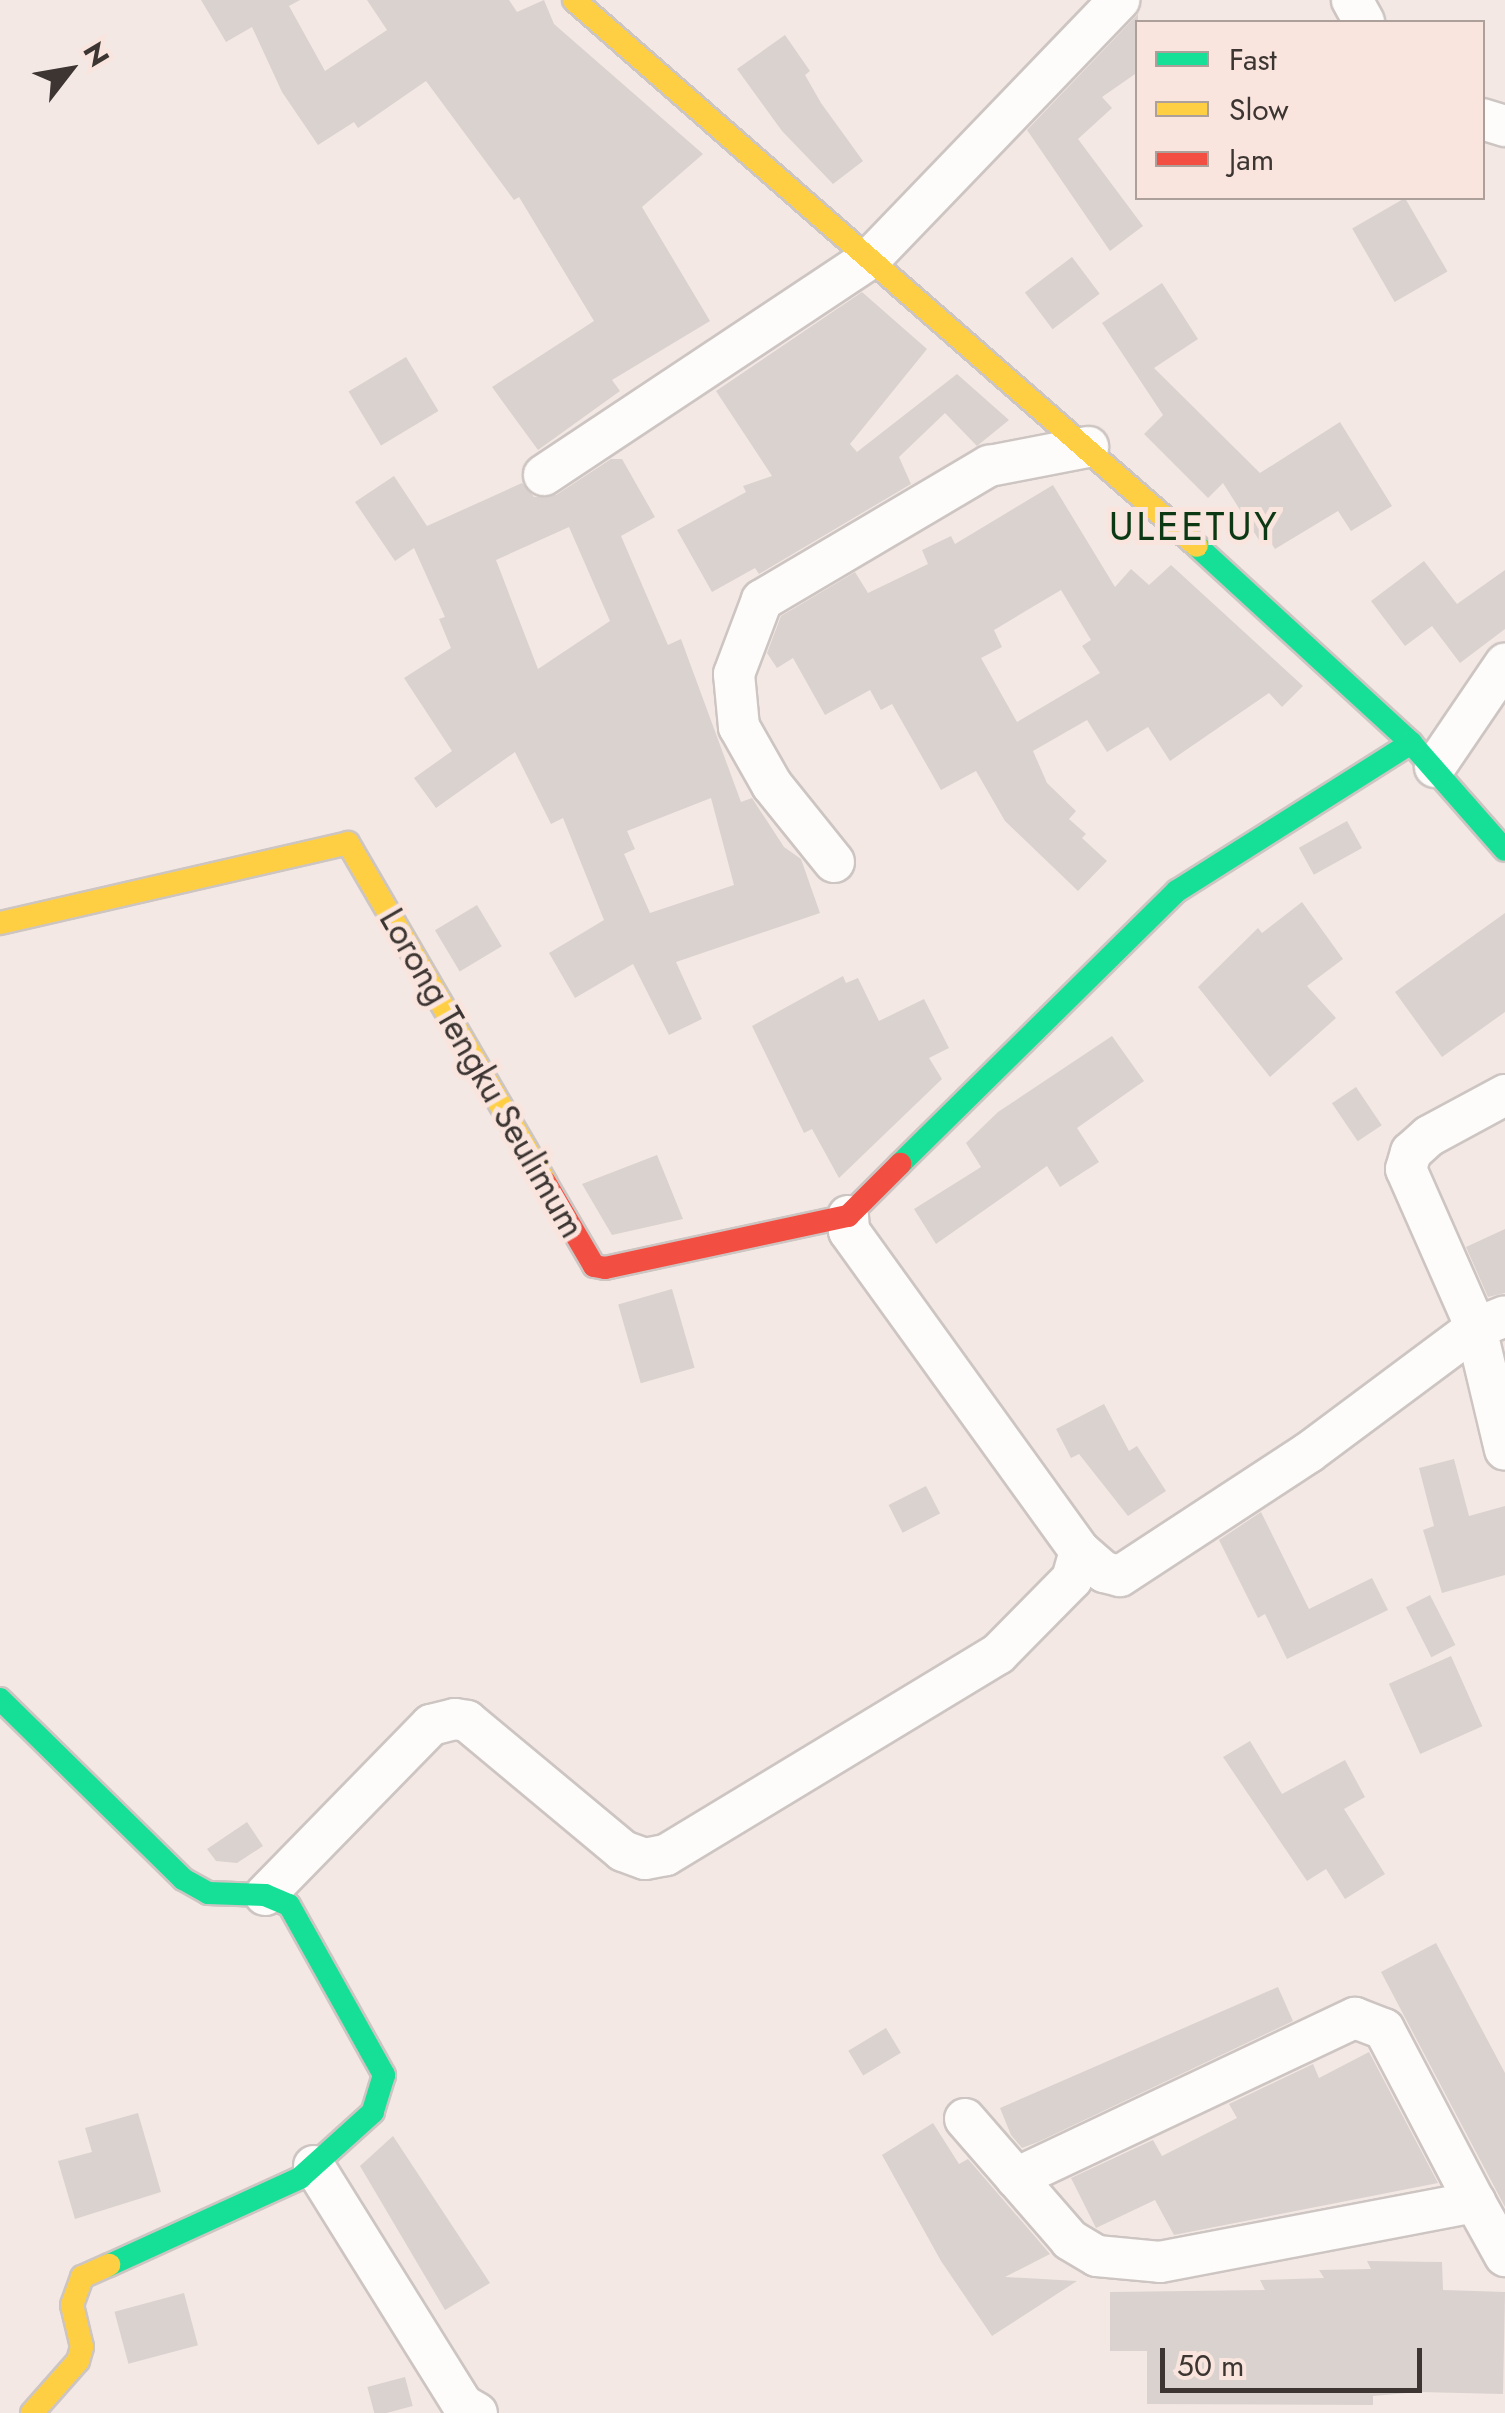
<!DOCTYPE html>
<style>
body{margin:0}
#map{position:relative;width:1505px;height:2413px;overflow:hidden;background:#f3e8e4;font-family:Jost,sans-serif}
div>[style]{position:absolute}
.building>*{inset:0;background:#dad2ce;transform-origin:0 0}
.roads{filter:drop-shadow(2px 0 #cdc5c2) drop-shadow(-2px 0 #cdc5c2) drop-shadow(0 2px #cdc5c2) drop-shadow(0 -2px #cdc5c2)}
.street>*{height:40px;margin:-20px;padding:0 20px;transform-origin:20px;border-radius:20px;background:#fdfcfb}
.fast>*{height:22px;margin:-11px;padding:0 11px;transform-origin:11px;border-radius:11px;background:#16e098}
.slow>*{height:22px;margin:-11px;padding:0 11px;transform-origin:11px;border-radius:11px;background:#ffcf43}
.jam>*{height:22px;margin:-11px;padding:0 11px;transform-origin:11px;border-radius:11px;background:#f24e42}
span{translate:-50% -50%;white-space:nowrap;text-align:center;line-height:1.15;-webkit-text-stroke:10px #f9e5de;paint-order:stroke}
.street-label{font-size:35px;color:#3c3532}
.quarter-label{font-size:40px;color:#0c3914;letter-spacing:2.5px}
.legend{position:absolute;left:1135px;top:20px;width:350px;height:180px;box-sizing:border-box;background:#f9e5de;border:2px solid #ad9f99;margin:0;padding:12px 18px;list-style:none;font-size:30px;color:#3c3532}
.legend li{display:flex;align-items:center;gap:20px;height:50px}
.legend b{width:50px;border:2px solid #ad9f99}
.north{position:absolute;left:20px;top:20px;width:100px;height:100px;-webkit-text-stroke:8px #f9e5de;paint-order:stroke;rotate:59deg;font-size:28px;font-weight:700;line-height:40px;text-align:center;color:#3c3532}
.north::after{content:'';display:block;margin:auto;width:35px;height:45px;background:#3c3532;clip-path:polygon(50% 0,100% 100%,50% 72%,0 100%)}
.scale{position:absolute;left:1160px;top:2348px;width:262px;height:45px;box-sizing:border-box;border:5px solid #3c3532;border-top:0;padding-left:12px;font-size:30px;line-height:35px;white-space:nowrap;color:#3c3532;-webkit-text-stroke:8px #f9e5de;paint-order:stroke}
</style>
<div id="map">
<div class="building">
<i style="clip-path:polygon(201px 0,300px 0,289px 6px,325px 71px,387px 30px,367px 0,509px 0,517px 12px,544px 0,554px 24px,703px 154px,642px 207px,710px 321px,612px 380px,620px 391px,538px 450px,492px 387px,594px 321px,519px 197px,514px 200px,426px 81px,358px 128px,354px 122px,318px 145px,282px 92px,252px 27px,226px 42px)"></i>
<i style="clip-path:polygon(1138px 14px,1138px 72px,1102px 97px,1112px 108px,1078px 139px,1143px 226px,1110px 251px,1027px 130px)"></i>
<i style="clip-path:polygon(785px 35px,810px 71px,805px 75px,821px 103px,863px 161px,833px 184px,782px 131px,737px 69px)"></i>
<i style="left:1405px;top:198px;width:85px;height:61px;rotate:60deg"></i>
<i style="left:1072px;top:257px;width:46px;height:59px;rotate:53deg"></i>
<i style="clip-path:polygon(1162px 283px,1198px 339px,1154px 368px,1260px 473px,1340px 422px,1392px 506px,1351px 531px,1338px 511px,1275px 549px,1266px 535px,1259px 540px,1223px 483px,1208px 498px,1144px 434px,1163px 415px,1102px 323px)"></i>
<i style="clip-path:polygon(862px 292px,927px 349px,850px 444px,857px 452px,957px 374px,1009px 420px,977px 446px,945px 413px,899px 457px,911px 484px,759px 574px,755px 568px,712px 592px,677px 530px,746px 492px,743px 486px,772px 476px,716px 391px)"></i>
<i style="left:406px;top:357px;width:63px;height:67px;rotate:59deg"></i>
<i style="clip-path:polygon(evenodd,611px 459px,622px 459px,655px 517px,621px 536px,668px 645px,681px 639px,741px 802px,752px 798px,784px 847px,801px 859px,820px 913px,676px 962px,702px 1019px,669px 1035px,633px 964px,575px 998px,549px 953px,604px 920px,563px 818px,551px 824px,515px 752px,436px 808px,414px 778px,452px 751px,404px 678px,451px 648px,439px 619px,445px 617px,414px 548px,395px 561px,355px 502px,394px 476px,427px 526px,522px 483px,534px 497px,556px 495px,611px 459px,569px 527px,610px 621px,538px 669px,496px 560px,569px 527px,611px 459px,711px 798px,734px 885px,650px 913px,624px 854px,635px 849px,627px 831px,711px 798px)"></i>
<i style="clip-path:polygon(evenodd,1053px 485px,1115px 587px,1131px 569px,1149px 585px,1171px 565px,1303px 686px,1282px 707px,1269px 693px,1170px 761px,1148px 727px,1107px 752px,1087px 720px,1033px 751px,1047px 783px,1076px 811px,1069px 819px,1086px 834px,1082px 838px,1107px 861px,1078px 891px,1005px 821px,976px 771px,941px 790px,892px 704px,881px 710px,870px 690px,825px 715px,793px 658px,777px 668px,767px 653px,781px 616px,855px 572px,868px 593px,928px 564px,922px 550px,951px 536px,955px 544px,1053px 485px,1061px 590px,1091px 640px,1082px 646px,1100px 673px,1017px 722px,981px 658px,1002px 647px,994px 630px,1061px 590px)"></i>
<i style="clip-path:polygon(1424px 561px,1457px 604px,1505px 570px,1505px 629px,1460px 663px,1432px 626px,1405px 646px,1371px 601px)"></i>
<i style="left:1347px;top:821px;width:31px;height:55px;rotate:61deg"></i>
<i style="clip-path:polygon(1302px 902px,1343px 959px,1307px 986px,1336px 1018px,1270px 1077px,1198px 987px,1258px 928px,1262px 933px)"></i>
<i style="left:477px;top:905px;width:48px;height:49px;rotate:59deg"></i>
<i style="clip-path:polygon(1505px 913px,1505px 1012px,1442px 1057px,1395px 992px)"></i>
<i style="clip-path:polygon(843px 976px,846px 983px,858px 978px,879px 1021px,924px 999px,949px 1048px,929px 1058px,942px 1079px,839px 1178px,812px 1129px,804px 1133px,752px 1026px)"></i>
<i style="clip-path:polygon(1112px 1036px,1144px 1081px,1077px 1128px,1099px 1162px,1060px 1187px,1047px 1166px,936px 1244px,914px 1209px,981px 1167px,966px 1143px,998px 1112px)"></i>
<i style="left:1356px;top:1087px;width:46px;height:29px;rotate:56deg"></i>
<i style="clip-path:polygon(657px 1155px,683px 1219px,612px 1235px,582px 1184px)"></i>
<i style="clip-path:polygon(1505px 1229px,1505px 1293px,1488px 1297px,1466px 1247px)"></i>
<i style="left:672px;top:1289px;width:82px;height:56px;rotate:74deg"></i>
<i style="clip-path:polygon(1104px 1404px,1129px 1451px,1137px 1446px,1166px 1491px,1128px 1516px,1079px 1454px,1071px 1458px,1056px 1429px)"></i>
<i style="clip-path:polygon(1454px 1459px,1469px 1516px,1505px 1506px,1505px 1575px,1442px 1593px,1423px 1530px,1434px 1526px,1419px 1468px)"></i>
<i style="left:926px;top:1486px;width:31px;height:42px;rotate:63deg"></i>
<i style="clip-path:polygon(1261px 1512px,1309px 1609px,1372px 1578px,1388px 1610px,1287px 1659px,1265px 1614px,1258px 1618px,1219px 1540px)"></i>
<i style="left:1430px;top:1595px;width:56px;height:27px;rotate:63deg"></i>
<i style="left:1451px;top:1656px;width:77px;height:68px;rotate:66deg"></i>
<i style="clip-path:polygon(1250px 1741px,1282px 1794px,1345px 1760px,1365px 1797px,1344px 1809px,1385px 1874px,1345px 1899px,1326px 1869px,1307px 1881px,1223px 1757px)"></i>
<i style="clip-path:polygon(247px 1822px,263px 1846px,237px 1863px,216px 1861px,207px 1849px)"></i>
<i style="clip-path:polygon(1436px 1943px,1505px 2073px,1505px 2207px,1381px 1972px)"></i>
<i style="clip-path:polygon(1278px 1987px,1293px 2021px,1038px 2142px,1022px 2148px,1011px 2135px,1000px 2108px)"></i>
<i style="left:886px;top:2028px;width:29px;height:44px;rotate:59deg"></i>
<i style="clip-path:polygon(1369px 2052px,1438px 2183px,1174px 2235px,1155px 2200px,1096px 2228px,1071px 2178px,1153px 2140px,1162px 2156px,1237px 2118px,1229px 2104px,1313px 2064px,1319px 2078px)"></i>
<i style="clip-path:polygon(138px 2113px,161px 2192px,75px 2219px,58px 2161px,92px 2152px,85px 2128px)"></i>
<i style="clip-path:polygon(933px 2123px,959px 2164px,968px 2159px,1050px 2254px,1005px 2277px,1077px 2281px,992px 2336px,941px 2261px,882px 2155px)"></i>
<i style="clip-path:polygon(393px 2136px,490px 2283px,445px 2310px,360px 2166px)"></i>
<i style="clip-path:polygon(1367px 2261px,1442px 2262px,1443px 2290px,1505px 2292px,1503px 2394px,1419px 2392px,1373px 2396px,1373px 2405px,1147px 2404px,1147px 2351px,1110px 2351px,1110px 2292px,1265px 2290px,1260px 2280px,1324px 2278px,1319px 2270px,1371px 2269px)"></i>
<i style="left:184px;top:2293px;width:54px;height:72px;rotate:75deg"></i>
<i style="left:405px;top:2377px;width:30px;height:39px;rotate:75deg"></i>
</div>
<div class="roads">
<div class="street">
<i style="left:1352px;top:0;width:25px;rotate:61deg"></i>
<i style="left:1482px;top:119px;width:24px;rotate:17deg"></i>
<i style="left:544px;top:475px;width:392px;rotate:-33.6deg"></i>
<i style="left:871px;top:258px;width:358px;rotate:-46.1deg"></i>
<i style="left:1435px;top:767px;width:125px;rotate:-55.8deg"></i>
<i style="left:834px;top:862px;width:99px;rotate:-128.8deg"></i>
<i style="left:772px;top:785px;width:67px;rotate:-119.6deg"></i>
<i style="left:739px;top:727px;width:53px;rotate:-95.4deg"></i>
<i style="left:734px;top:674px;width:79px;rotate:-69.3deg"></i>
<i style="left:762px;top:600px;width:264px;rotate:-30.6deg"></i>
<i style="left:989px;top:466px;width:101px;rotate:-10.9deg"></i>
<i style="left:1505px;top:1095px;width:86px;rotate:151.7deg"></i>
<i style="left:1429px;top:1136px;width:24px;rotate:138deg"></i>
<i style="left:1411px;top:1152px;width:18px;rotate:106deg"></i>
<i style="left:1406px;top:1169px;width:174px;rotate:66.2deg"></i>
<i style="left:1476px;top:1328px;width:125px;rotate:76.6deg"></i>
<i style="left:848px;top:1216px;width:15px;rotate:86deg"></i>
<i style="left:849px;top:1231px;width:395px;rotate:54.2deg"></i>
<i style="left:1080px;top:1551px;width:32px;rotate:41deg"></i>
<i style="left:1104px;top:1572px;width:16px;rotate:14deg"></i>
<i style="left:1120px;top:1576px;width:225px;rotate:-33.2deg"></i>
<i style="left:1308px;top:1453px;width:209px;rotate:-36.7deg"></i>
<i style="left:1476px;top:1328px;width:31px;rotate:-22deg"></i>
<i style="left:265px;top:1895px;width:238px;rotate:-45.7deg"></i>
<i style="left:431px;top:1725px;width:25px;rotate:-14deg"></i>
<i style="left:455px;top:1719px;width:12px;rotate:9deg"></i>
<i style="left:467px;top:1721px;width:203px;rotate:39.8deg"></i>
<i style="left:623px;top:1851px;width:23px;rotate:20deg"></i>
<i style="left:645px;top:1859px;width:21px;rotate:-11deg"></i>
<i style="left:666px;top:1855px;width:388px;rotate:-31.2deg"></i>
<i style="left:998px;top:1654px;width:105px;rotate:-45.4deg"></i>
<i style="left:1072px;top:1579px;width:29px;rotate:-74deg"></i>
<i style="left:965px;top:2119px;width:160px;rotate:49deg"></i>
<i style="left:1070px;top:2240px;width:31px;rotate:31deg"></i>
<i style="left:1097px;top:2256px;width:63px;rotate:5.4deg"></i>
<i style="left:1160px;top:2262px;width:321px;rotate:-10.8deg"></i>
<i style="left:1475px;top:2202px;width:62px;rotate:60.9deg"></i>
<i style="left:314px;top:2166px;width:282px;rotate:58.1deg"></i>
<i style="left:463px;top:2405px;width:16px;rotate:30deg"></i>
<i style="left:1016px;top:2178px;width:375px;rotate:-25.3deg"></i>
<i style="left:1355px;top:2018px;width:31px;rotate:21deg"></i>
<i style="left:1384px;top:2029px;width:195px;rotate:62.3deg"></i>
</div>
<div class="fast">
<i style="left:1197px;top:546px;width:291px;rotate:42.6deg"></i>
<i style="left:1411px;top:743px;width:142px;rotate:48.7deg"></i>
<i style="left:900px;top:1164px;width:389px;rotate:-44.6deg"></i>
<i style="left:1177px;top:891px;width:277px;rotate:-32.3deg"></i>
<i style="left:0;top:1699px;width:257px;rotate:44.5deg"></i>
<i style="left:183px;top:1879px;width:29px;rotate:29deg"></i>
<i style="left:208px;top:1893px;width:57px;rotate:2deg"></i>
<i style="left:265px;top:1895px;width:26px;rotate:23deg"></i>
<i style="left:289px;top:1905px;width:195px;rotate:60.8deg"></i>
<i style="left:384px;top:2075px;width:39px;rotate:107deg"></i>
<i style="left:373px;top:2112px;width:98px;rotate:137.9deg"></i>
<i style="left:300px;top:2178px;width:210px;rotate:155.5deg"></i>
</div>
<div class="slow">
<i style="left:574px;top:0;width:828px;rotate:41.23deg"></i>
<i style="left:0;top:923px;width:357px;rotate:-12.9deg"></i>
<i style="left:348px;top:843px;width:392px;rotate:59.8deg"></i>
<i style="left:32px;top:2413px;width:69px;rotate:-48.5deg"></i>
<i style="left:78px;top:2361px;width:15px;rotate:-74deg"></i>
<i style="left:82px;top:2347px;width:43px;rotate:-103.4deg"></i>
<i style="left:72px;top:2305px;width:30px;rotate:-70deg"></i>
<i style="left:82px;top:2277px;width:30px;rotate:-24deg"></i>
</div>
<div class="jam">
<i style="left:545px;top:1182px;width:97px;rotate:59.7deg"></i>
<i style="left:594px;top:1266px;width:11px;rotate:10deg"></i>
<i style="left:605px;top:1268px;width:249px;rotate:-12.1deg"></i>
<i style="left:848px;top:1216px;width:74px;rotate:-45deg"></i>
</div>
</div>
<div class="street-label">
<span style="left:482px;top:1073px;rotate:60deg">Lorong Tengku Seulimum</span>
</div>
<div class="quarter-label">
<span style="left:1194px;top:526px">ULEETUY</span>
</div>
<ul class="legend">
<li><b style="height:12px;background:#16e098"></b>Fast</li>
<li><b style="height:12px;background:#ffcf43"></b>Slow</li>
<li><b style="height:12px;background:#f24e42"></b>Jam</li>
</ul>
<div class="north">N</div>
<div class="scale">50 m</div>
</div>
